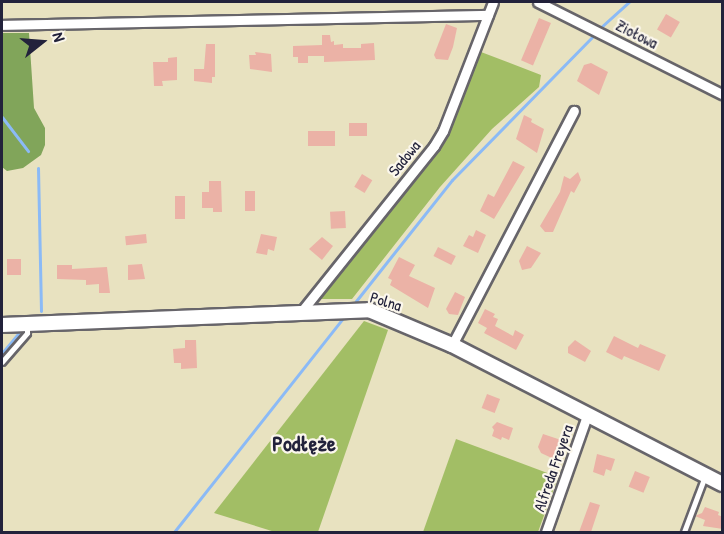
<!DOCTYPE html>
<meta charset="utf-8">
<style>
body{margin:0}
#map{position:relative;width:724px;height:534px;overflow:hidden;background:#e8e2c0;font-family:"Patrick Hand",sans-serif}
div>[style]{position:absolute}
.green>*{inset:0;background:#a2be65}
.forest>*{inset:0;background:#81a55a}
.stream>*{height:3px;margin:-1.5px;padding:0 1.5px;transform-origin:1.5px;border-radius:1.5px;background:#8bbaf6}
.building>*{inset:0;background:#ebb2a6;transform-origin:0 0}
.roads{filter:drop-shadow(2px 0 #67656a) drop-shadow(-2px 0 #67656a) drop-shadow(0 2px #67656a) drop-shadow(0 -2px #67656a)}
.lane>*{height:4.5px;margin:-2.25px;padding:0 2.25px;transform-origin:2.25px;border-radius:2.25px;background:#fff}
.street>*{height:9px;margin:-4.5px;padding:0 4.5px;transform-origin:4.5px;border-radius:4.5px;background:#fff}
.secondary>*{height:14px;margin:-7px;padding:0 7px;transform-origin:7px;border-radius:7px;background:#fff}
span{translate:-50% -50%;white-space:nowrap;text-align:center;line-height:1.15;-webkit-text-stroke:4.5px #fbf7ec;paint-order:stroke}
.street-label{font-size:16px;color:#22223b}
.district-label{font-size:22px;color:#22223b;font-weight:700}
.frame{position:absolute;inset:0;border:3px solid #22223b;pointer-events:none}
.north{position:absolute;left:12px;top:12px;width:60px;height:60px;-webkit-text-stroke:4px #fbf7ec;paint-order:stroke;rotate:73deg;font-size:16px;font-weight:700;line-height:24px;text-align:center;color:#22223b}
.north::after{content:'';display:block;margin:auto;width:21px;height:27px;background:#22223b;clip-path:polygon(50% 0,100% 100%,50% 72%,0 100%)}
</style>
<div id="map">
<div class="green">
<i style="clip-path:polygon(481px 52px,541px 75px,539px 87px,492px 129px,440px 187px,352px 299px,319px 299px,444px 141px)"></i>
<i style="clip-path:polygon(364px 321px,388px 330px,318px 532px,275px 532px,214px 513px)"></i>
<i style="clip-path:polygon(456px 439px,558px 477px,538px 532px,423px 532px)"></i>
</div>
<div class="forest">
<i style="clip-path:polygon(2px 33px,29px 33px,34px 108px,45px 128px,45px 145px,41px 155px,23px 168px,7px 171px,2px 167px)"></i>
</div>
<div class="stream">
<i style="left:600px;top:28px;width:39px;rotate:-42deg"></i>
<i style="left:2px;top:117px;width:43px;rotate:52.6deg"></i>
<i style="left:38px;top:168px;width:143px;rotate:88.8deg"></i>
<i style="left:356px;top:301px;width:154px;rotate:-51.6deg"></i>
<i style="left:452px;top:180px;width:203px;rotate:-45.6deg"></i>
<i style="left:2px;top:353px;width:26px;rotate:-50deg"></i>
<i style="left:174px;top:532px;width:271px;rotate:-51.7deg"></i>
</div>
<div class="building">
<i style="left:666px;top:14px;width:16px;height:18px;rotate:30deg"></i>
<i style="left:539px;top:18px;width:13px;height:46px;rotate:23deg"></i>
<i style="clip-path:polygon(446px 24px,457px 28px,453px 47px,448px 60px,436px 59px,434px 55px)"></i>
<i style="clip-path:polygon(322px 35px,330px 35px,331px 42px,334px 41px,334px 45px,343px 44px,343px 48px,361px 48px,361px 44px,374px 43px,375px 60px,324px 62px,324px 56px,308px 56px,308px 63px,298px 63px,298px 57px,293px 57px,293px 46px,322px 45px)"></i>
<i style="clip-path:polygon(206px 44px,215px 44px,215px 77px,212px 77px,212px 83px,194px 81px,194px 69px,204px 69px)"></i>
<i style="clip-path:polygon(255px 52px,271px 54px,272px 72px,250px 69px,249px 55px,256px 55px)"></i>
<i style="clip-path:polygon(177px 57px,177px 80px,162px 81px,163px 86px,154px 86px,153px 62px,168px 62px,168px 58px)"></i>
<i style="clip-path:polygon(591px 63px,608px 72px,599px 95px,577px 81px,584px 65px)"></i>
<i style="clip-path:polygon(524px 115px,532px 119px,531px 122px,544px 129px,537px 153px,516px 139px)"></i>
<i style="left:367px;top:123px;width:13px;height:18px;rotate:90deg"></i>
<i style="left:335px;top:131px;width:15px;height:27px;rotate:90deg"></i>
<i style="clip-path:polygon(513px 161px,525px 167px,494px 219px,480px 211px,488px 194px,494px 197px)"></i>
<i style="clip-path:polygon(578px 172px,581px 180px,574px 193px,571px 191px,553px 232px,545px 232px,540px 226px,560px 192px,564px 176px,570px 179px)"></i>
<i style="left:362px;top:174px;width:12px;height:15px;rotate:31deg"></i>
<i style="clip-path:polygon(209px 181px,221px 181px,222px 212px,213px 212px,213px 208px,202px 208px,202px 192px,209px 192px)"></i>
<i style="left:255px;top:191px;width:20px;height:10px;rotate:90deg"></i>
<i style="left:175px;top:196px;width:10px;height:23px"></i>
<i style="left:345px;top:211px;width:17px;height:15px;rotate:87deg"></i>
<i style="clip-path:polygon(476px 230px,486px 235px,478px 253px,463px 246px,469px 235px,473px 237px)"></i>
<i style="left:146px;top:234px;width:9px;height:21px;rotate:84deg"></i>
<i style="clip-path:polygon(261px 234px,277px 237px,274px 251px,268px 249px,267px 255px,256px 253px)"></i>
<i style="clip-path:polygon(322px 237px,333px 246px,322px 260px,309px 249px)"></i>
<i style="clip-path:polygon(527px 246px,541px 253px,531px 268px,522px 270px,519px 261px)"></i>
<i style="left:438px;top:247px;width:20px;height:10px;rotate:27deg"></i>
<i style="clip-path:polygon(399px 257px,415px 265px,409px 276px,435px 288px,428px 308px,390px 285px,392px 280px,388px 278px)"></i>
<i style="left:7px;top:259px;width:14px;height:16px"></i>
<i style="clip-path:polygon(142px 264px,145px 279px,128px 280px,128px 265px)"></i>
<i style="clip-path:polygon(57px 265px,72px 265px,72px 269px,107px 267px,110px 293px,99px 293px,99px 284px,86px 285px,86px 280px,57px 279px)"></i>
<i style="clip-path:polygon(455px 292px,465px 297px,458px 315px,449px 314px,446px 309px)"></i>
<i style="clip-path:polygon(485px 309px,495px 314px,493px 317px,498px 319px,495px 326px,513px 336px,515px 330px,524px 335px,516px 350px,484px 333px,487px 328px,478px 323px)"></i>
<i style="clip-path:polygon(614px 336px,638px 348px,640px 344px,666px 355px,659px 371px,624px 356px,622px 360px,606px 352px)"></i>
<i style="clip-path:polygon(185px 340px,196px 340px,197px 368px,181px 369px,181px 363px,174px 363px,173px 349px,185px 348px)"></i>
<i style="clip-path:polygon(575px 340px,591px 351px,585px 362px,568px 353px,568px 347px)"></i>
<i style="left:487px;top:394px;width:14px;height:15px;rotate:21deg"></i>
<i style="clip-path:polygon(497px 422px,513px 428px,509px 440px,502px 437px,501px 440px,492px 436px,494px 430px,492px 427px)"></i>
<i style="clip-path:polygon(543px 434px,564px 441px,556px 460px,541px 453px,538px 447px)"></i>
<i style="clip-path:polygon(597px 454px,615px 459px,611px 471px,606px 469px,604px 476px,593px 472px)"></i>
<i style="left:635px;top:471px;width:16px;height:17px;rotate:22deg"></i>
<i style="clip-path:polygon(590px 502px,600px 505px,591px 532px,579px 532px)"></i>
<i style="clip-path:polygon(705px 507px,719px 512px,718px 515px,723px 517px,723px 529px,703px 526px,705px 520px,695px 516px,702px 513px)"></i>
</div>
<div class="roads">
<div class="lane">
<i style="left:2px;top:362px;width:38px;rotate:-49deg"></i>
<i style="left:27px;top:333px;width:7px;rotate:-90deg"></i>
<i style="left:684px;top:532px;width:60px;rotate:-69.4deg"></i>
</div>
<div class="street">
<i style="left:538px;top:2px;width:206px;rotate:26.6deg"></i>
<i style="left:2px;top:25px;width:486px;rotate:-1.2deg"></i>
<i style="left:301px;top:312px;width:213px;rotate:-51.3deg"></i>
<i style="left:434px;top:146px;width:17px;rotate:-59deg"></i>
<i style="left:443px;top:131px;width:138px;rotate:-68.8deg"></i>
<i style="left:452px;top:345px;width:264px;rotate:-62.5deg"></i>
<i style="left:546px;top:532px;width:126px;rotate:-70.6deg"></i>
</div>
<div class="secondary">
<i style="left:2px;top:325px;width:367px;rotate:-2.3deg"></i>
<i style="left:369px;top:310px;width:90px;rotate:22.9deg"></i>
<i style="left:452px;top:345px;width:304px;rotate:27.2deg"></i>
</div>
</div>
<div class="street-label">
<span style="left:637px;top:34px;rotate:27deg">Ziołowa</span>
<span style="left:404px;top:158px;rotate:-51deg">Sadowa</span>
<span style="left:386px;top:301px;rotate:17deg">Polna</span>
<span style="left:553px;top:468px;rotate:-71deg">Alfreda Freyera</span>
</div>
<div class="district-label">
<span style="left:304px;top:444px">Podłęże</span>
</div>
<div class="frame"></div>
<div class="north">N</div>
</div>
